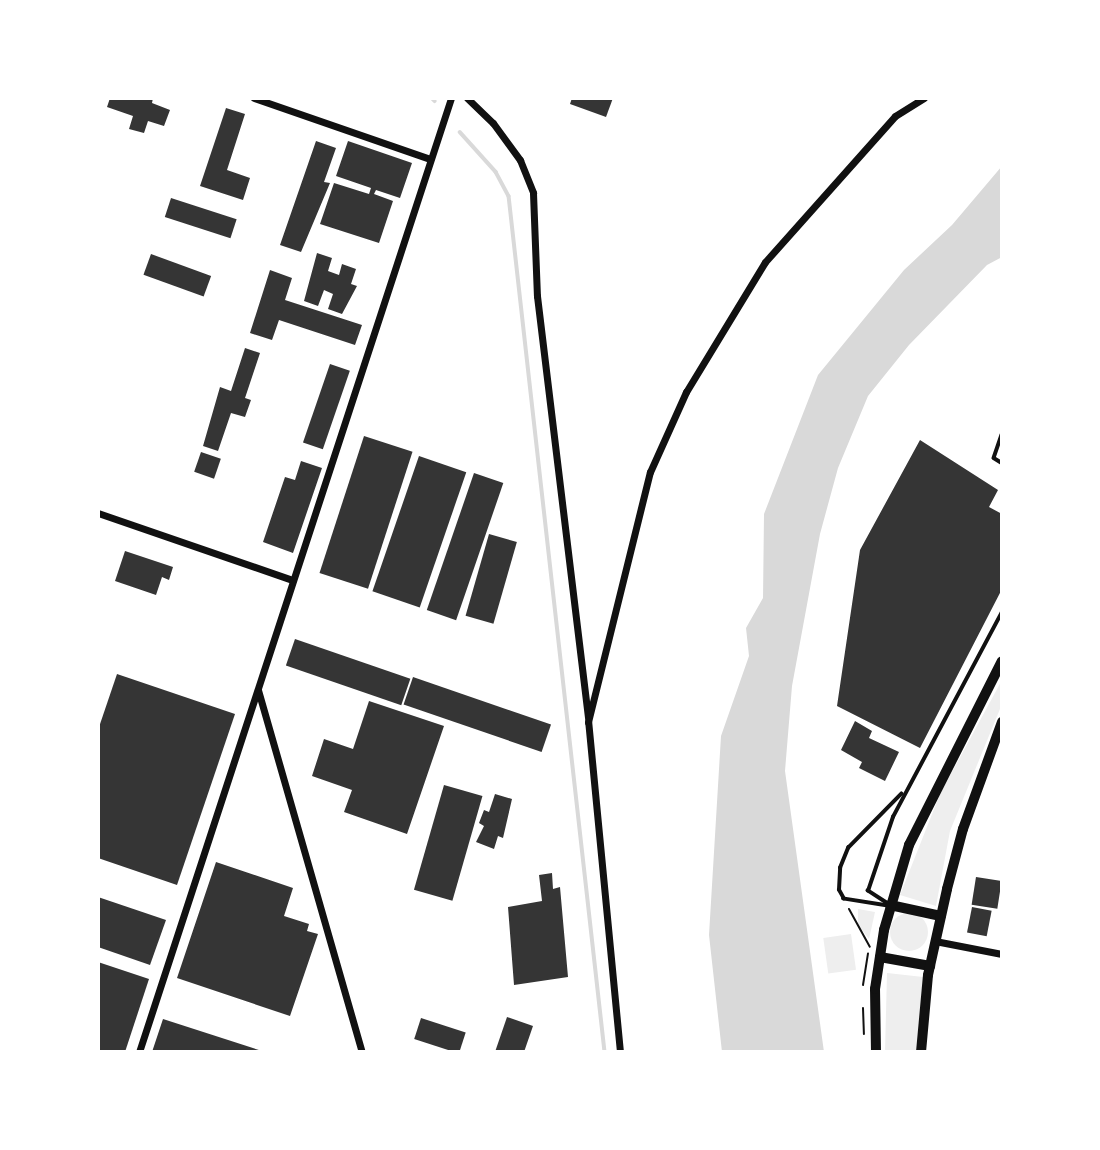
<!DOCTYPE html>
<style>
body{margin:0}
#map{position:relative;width:1100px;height:1150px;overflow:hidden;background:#fff;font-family:"PT Sans",sans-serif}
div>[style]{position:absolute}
.green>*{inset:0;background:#eee;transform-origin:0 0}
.round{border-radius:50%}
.water>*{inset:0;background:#d9d9d9}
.stream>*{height:3.5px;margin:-1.75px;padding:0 1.75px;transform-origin:1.75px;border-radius:1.75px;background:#d9d9d9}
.building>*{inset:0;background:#353535;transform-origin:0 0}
.path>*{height:2px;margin:-1px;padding:0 1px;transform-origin:1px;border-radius:1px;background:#111}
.service>*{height:3.5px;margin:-1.75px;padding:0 1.75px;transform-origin:1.75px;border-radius:1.75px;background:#111}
.minor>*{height:7px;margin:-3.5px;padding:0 3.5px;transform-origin:3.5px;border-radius:3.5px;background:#111}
.trunk>*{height:10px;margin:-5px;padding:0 5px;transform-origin:5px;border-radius:5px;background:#111}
span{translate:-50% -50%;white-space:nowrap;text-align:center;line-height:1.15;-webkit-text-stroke:5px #fff;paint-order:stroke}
.frame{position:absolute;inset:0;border:100px solid #fff;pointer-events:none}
</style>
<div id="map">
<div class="green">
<i style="clip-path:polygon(1002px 680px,1002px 704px,950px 831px,936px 906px,900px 895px,940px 794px)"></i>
<i style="clip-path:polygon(858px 909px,875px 912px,869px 939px,858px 925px)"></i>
<i class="round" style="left:890px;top:913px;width:38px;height:38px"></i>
<i style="left:851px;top:934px;width:36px;height:28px;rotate:82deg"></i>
<i style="clip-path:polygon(887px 973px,923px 977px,916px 1052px,885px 1052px)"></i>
</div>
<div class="water">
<i style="clip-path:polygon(1002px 166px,1002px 257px,987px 265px,909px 345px,868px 396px,838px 468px,820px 534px,792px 686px,785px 771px,824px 1052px,722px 1052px,709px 935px,721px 736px,749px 656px,746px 628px,763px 598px,764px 514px,818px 375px,904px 270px,952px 225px)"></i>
</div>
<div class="stream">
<i style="left:432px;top:98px;width:4px;rotate:45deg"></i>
<i style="left:460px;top:132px;width:54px;rotate:48deg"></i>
<i style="left:496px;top:172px;width:27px;rotate:62deg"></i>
<i style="left:509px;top:196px;width:861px;rotate:83.6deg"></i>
</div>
<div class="building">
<i style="clip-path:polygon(110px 98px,153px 98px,152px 103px,170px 110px,164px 126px,148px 121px,144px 133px,129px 129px,133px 116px,107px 107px)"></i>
<i style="clip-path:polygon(572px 98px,613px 98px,606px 117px,570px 104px)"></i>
<i style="clip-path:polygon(226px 108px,245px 114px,227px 170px,250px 178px,243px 200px,200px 186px)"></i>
<i style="clip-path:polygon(316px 141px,336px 148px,324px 182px,330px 183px,301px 252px,280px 245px)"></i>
<i style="clip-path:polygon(348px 141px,412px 163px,400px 198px,376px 190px,374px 194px,393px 201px,379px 243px,320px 224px,334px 183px,369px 194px,371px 188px,336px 176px)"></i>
<i style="left:171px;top:198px;width:69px;height:20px;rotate:18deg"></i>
<i style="clip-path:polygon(317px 253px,332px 258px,328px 271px,339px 275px,342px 264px,356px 269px,351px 284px,357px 286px,342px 314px,328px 309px,333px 294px,324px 290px,318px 306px,304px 301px)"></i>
<i style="left:151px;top:254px;width:64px;height:22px;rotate:20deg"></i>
<i style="clip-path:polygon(270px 270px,292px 278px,285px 300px,362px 325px,355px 345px,279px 320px,272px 340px,250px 333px)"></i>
<i style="clip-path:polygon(245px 348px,260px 353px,245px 398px,251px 400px,245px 417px,231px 413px,218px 451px,203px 446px,220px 387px,231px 391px)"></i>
<i style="left:330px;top:364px;width:21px;height:83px;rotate:19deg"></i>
<i style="left:364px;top:436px;width:51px;height:144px;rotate:18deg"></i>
<i style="clip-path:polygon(920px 440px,998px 490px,989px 507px,1002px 514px,1002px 589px,920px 748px,837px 706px,860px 550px)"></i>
<i style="left:201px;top:452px;width:21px;height:21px;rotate:19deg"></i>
<i style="left:419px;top:456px;width:50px;height:143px;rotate:19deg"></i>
<i style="clip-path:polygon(301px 461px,322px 468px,293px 553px,263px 542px,285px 477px,295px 480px)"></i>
<i style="left:474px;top:473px;width:31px;height:145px;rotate:19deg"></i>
<i style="left:489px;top:534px;width:29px;height:85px;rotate:16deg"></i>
<i style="clip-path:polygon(125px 551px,173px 567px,169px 580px,162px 577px,156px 595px,115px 581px)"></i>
<i style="left:295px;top:639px;width:122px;height:28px;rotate:19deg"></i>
<i style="clip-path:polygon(117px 674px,235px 714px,177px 885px,98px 858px,98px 730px)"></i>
<i style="left:413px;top:677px;width:146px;height:29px;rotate:19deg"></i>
<i style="clip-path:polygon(369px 701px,444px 726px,407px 834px,344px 812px,352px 790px,312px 776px,324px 739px,353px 749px)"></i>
<i style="clip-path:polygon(855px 721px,872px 731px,869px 738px,899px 752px,885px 781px,859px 768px,862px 762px,841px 750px)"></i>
<i style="left:444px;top:785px;width:40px;height:109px;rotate:16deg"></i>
<i style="clip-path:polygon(495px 794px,512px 799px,503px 838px,498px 836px,494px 849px,476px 842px,484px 826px,479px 823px,484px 810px,489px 812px)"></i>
<i style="clip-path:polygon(216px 862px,293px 888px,284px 916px,309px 924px,307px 931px,318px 934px,290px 1016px,177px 978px)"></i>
<i style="clip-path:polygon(552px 873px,553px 889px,560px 887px,568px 977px,514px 985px,508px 907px,542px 901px,539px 875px)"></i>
<i style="left:976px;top:877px;width:26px;height:28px;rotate:9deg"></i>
<i style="clip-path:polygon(98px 897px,166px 920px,150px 965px,98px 947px)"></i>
<i style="left:972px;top:907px;width:20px;height:26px;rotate:11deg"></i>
<i style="clip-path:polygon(98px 962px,149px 979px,125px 1052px,98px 1052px)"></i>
<i style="clip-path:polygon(507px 1017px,533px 1026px,524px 1052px,495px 1052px)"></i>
<i style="left:421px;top:1018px;width:47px;height:22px;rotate:18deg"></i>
<i style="clip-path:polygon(163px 1019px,262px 1051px,262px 1052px,152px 1052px)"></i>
</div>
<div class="path">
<i style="left:849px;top:909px;width:43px;rotate:61.1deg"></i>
<i style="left:863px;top:985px;width:32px;rotate:-81deg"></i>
<i style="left:863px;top:1008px;width:26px;rotate:88deg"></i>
</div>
<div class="service">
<i style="left:1002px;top:435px;width:24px;rotate:109deg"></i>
<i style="left:994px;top:458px;width:9px;rotate:32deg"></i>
<i style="left:888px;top:904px;width:24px;rotate:-147deg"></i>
<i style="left:868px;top:891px;width:78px;rotate:-71.3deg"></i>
<i style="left:893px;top:817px;width:232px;rotate:-62deg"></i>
<i style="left:888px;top:906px;width:45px;rotate:-171deg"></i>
<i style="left:844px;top:899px;width:10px;rotate:-119deg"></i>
<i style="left:839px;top:890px;width:22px;rotate:-87deg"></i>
<i style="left:840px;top:868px;width:22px;rotate:-68deg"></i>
<i style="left:848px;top:848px;width:76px;rotate:-45.5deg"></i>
</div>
<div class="minor">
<i style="left:254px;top:98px;width:186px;rotate:19.1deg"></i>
<i style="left:467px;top:98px;width:36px;rotate:44deg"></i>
<i style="left:493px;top:123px;width:46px;rotate:53.9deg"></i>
<i style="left:520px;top:160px;width:35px;rotate:68deg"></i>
<i style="left:533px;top:193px;width:103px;rotate:87.8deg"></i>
<i style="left:537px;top:296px;width:425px;rotate:83.1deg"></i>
<i style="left:98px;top:513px;width:206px;rotate:19deg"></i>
<i style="left:258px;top:690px;width:377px;rotate:74deg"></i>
<i style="left:935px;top:941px;width:68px;rotate:11deg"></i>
<i style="left:139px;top:1052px;width:1004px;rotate:-71.89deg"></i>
<i style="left:620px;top:1052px;width:332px;rotate:-95.5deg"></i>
<i style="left:588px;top:722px;width:258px;rotate:-76.1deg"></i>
<i style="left:650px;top:472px;width:88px;rotate:-65.8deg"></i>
<i style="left:686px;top:392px;width:152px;rotate:-58.7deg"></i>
<i style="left:765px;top:262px;width:195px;rotate:-48.3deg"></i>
<i style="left:895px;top:116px;width:34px;rotate:-32deg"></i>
</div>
<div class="trunk">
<i style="left:890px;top:905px;width:52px;rotate:12.2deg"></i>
<i style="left:880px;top:957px;width:51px;rotate:10.2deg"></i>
<i style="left:876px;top:1052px;width:63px;rotate:-90.9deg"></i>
<i style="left:875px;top:989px;width:60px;rotate:-81.3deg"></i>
<i style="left:884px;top:930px;width:89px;rotate:-73.6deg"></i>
<i style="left:909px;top:845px;width:206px;rotate:-63.2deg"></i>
<i style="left:921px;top:1052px;width:77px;rotate:-84.8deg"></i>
<i style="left:928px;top:975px;width:88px;rotate:-77.5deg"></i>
<i style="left:947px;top:889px;width:62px;rotate:-75.1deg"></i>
<i style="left:963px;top:829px;width:114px;rotate:-70deg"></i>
</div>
<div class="frame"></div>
</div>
